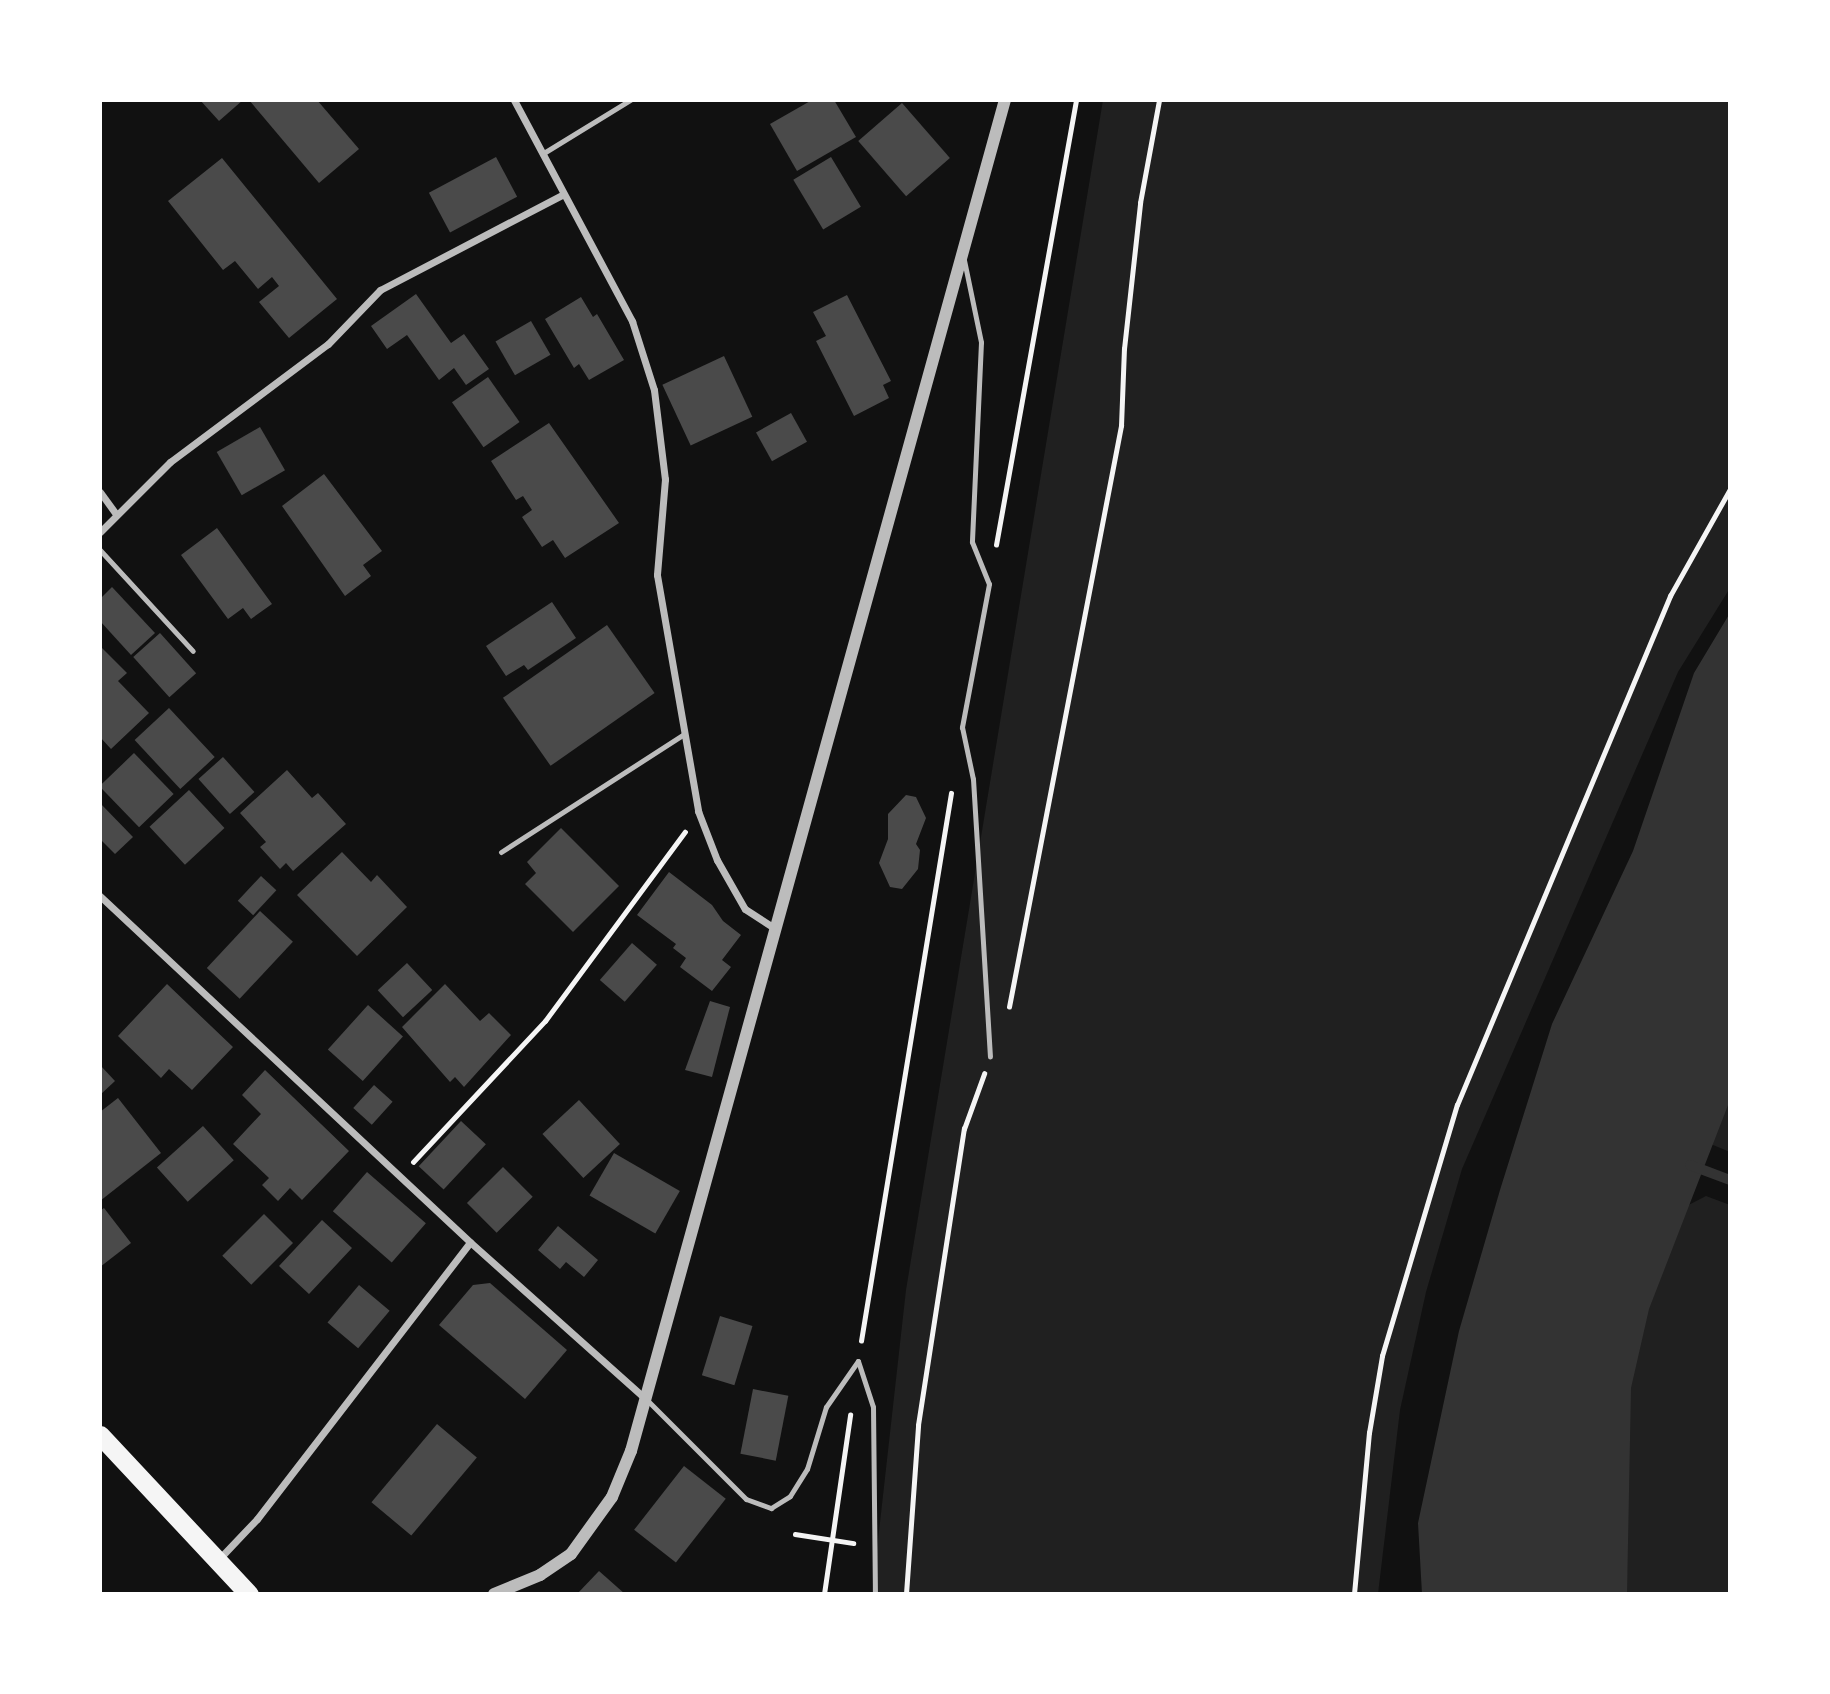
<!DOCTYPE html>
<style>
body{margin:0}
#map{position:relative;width:1830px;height:1694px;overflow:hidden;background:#111;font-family:"Fira Sans",sans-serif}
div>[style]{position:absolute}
.green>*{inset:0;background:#202020}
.water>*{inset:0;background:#333}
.stream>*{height:10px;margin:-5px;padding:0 5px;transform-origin:5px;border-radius:5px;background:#333}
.building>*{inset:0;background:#4a4a4a;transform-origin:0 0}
.path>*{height:4.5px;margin:-2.25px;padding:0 2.25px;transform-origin:2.25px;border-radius:2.25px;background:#f5f5f5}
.service>*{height:5px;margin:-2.5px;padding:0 2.5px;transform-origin:2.5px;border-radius:2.5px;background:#bcbcbc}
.minor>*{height:7px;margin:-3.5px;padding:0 3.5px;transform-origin:3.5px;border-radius:3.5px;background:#bcbcbc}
.tertiary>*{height:12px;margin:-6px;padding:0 6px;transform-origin:6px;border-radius:6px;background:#bcbcbc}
.trunk>*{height:19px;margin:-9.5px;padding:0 9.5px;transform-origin:9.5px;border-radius:9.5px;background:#f5f5f5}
span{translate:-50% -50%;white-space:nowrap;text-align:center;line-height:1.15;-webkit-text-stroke:5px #fff;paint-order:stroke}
.frame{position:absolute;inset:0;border:102px solid #fff;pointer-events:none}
</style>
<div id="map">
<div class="green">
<i style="clip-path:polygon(1103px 100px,1730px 100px,1730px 588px,1678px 672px,1462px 1169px,1426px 1292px,1400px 1410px,1378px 1594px,872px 1594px,906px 1290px)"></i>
<i style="clip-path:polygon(1730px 1078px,1730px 1152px,1701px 1140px)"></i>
<i style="clip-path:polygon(1706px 1196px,1730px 1205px,1730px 1594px,1613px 1594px,1622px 1379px,1673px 1213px)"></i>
</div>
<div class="water">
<i style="clip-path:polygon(1730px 613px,1730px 1100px,1649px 1309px,1631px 1388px,1627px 1594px,1422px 1594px,1418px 1523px,1459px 1331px,1500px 1190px,1552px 1024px,1633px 851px,1694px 673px)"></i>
</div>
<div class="stream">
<i style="left:1690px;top:1165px;width:43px;rotate:20.6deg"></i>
</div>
<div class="building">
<i style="clip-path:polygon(200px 100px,243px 100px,219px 121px)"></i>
<i style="clip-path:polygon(249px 100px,317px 100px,359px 149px,319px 183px)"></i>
<i style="clip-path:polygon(812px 100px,834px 100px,856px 137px,797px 171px,770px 124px)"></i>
<i style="left:902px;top:103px;width:73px;height:58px;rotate:49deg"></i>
<i style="left:496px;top:157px;width:45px;height:76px;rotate:62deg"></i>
<i style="left:831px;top:157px;width:58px;height:44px;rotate:59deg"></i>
<i style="clip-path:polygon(222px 158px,337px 299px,289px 338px,259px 302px,279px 286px,272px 277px,258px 289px,235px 261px,223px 270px,168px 201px)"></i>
<i style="clip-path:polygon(416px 294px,451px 343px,464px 334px,489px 369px,466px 385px,454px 368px,439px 380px,407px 335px,387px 349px,371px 326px)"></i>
<i style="clip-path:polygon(847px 295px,891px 381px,883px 385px,889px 398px,854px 416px,816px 341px,826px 336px,813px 312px)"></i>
<i style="clip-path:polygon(581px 297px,593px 317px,597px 314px,624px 360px,589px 380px,579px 364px,574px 368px,545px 319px)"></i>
<i style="left:531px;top:321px;width:39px;height:41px;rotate:60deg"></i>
<i style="left:724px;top:356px;width:67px;height:68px;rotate:65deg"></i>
<i style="left:488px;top:377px;width:55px;height:44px;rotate:55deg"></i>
<i style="left:791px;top:413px;width:33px;height:40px;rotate:61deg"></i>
<i style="clip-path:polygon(549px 423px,619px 523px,565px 558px,553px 540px,542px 547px,522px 517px,532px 510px,523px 496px,516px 500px,491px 461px)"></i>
<i style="left:260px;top:427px;width:50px;height:50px;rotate:60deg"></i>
<i style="clip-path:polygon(324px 474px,382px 551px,363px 565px,371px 576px,345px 596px,282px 506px)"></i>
<i style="clip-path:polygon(217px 528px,272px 604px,251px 619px,243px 608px,228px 619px,181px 555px)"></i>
<i style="clip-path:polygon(112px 587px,155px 633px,131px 655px,100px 621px,100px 599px)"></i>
<i style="clip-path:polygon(552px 602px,576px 638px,528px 670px,524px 665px,506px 676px,486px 646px)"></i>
<i style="left:607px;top:625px;width:83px;height:127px;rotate:55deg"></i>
<i style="left:160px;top:633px;width:54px;height:36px;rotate:48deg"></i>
<i style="clip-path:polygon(101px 647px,127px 673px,118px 681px,149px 713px,111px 749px,100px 737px)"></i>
<i style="left:169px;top:708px;width:67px;height:47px;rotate:47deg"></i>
<i style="left:134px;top:753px;width:57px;height:48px;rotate:46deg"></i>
<i style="left:223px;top:757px;width:47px;height:33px;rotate:48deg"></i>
<i style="clip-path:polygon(287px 770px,312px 798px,318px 793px,346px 824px,293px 871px,286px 863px,280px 869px,260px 847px,266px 842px,240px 813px)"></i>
<i style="left:189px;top:790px;width:52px;height:54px;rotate:47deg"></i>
<i style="clip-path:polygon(906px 795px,916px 797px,926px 818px,916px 844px,920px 850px,918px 869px,902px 889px,890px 887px,879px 863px,888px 839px,888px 814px)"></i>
<i style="clip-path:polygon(100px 803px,133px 837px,115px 854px,100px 839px)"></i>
<i style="clip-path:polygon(561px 828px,619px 886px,573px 932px,525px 884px,536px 873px,527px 862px)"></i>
<i style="clip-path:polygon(342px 852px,371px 882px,377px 875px,407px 907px,357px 956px,297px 895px)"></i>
<i style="clip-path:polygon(669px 872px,712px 905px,723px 921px,741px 935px,722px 960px,731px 967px,712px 991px,680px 967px,686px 958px,673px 948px,676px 944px,637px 915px)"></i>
<i style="left:261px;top:876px;width:21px;height:34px;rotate:43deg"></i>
<i style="left:260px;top:911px;width:45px;height:78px;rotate:43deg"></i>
<i style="left:632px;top:943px;width:33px;height:49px;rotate:41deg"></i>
<i style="left:407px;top:963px;width:37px;height:40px;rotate:47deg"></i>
<i style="clip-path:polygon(167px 984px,233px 1047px,192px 1090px,169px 1069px,161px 1078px,118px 1036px)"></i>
<i style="clip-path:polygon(445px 984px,480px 1021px,489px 1013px,511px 1035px,464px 1087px,455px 1077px,450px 1082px,402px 1027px)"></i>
<i style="clip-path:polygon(710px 1001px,730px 1007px,712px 1077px,685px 1070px)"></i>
<i style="left:368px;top:1005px;width:47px;height:60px;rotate:42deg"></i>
<i style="clip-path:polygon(100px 1065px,115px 1081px,100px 1095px)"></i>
<i style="clip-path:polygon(265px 1070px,349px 1151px,302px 1200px,290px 1188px,278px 1201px,262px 1185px,269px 1178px,233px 1144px,261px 1114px,242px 1095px)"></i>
<i style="left:374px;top:1085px;width:25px;height:31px;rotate:42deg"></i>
<i style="clip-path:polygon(118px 1098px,161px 1153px,100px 1201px,100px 1112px)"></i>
<i style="left:579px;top:1100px;width:60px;height:50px;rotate:47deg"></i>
<i style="left:461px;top:1121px;width:34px;height:62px;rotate:43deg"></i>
<i style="left:203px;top:1126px;width:46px;height:62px;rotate:48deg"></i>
<i style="left:614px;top:1153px;width:76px;height:49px;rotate:30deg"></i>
<i style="left:503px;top:1167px;width:42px;height:51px;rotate:45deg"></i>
<i style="left:367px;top:1172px;width:78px;height:52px;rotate:41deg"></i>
<i style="clip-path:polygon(104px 1208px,131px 1243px,100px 1267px,100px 1211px)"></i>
<i style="left:264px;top:1214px;width:41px;height:59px;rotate:45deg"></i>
<i style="left:322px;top:1220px;width:41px;height:63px;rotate:43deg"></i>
<i style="clip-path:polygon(558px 1226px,598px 1260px,584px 1277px,566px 1262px,560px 1269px,538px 1250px)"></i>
<i style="clip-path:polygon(490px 1283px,567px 1350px,525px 1399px,439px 1325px,473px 1285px)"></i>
<i style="left:359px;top:1285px;width:40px;height:49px;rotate:40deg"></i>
<i style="left:720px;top:1316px;width:34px;height:62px;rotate:17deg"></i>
<i style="left:753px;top:1389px;width:36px;height:66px;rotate:11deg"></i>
<i style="left:437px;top:1424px;width:52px;height:102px;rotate:40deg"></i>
<i style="left:684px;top:1466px;width:53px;height:81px;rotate:38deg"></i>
<i style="clip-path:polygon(599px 1571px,625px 1594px,577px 1594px)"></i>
</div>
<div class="path">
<i style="left:996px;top:545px;width:452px;rotate:-79.8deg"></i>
<i style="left:1009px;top:1007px;width:592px;rotate:-79.09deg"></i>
<i style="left:1121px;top:426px;width:77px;rotate:-87.8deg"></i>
<i style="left:1124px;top:349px;width:147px;rotate:-83.7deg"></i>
<i style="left:1140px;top:203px;width:105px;rotate:-79.5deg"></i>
<i style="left:413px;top:1162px;width:193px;rotate:-46.9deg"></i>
<i style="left:545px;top:1021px;width:235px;rotate:-53.5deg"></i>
<i style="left:861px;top:1341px;width:555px;rotate:-80.67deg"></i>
<i style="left:795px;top:1534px;width:59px;rotate:8.8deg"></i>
<i style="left:824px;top:1594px;width:181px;rotate:-81.7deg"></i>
<i style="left:906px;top:1594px;width:169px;rotate:-85.9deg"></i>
<i style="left:918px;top:1425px;width:300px;rotate:-81.2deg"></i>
<i style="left:964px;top:1129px;width:59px;rotate:-70deg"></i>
<i style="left:1354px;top:1594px;width:162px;rotate:-84.7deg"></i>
<i style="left:1369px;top:1433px;width:78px;rotate:-80.4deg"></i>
<i style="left:1382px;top:1356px;width:262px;rotate:-73.4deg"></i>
<i style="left:1457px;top:1105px;width:552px;rotate:-67.29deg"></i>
<i style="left:1670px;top:596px;width:123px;rotate:-60.7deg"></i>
</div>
<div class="service">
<i style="left:542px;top:154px;width:103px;rotate:-31.5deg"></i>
<i style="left:964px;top:260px;width:84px;rotate:78.3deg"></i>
<i style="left:981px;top:342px;width:200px;rotate:92.6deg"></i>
<i style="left:972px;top:542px;width:45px;rotate:68deg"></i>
<i style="left:989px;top:584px;width:146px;rotate:100.7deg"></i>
<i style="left:962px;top:727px;width:53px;rotate:78.1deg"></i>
<i style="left:973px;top:779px;width:278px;rotate:86.5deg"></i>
<i style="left:100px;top:550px;width:137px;rotate:47.4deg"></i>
<i style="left:501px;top:852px;width:218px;rotate:-32.8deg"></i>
<i style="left:858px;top:1361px;width:48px;rotate:71.9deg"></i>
<i style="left:873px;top:1407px;width:187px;rotate:89.4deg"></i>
<i style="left:647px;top:1400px;width:140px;rotate:45deg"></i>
<i style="left:746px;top:1499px;width:27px;rotate:20deg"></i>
<i style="left:771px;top:1508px;width:22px;rotate:-32deg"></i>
<i style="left:790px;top:1496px;width:32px;rotate:-58deg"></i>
<i style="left:807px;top:1469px;width:65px;rotate:-73deg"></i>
<i style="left:826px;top:1407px;width:56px;rotate:-55.2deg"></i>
</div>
<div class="minor">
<i style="left:514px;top:100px;width:251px;rotate:61.9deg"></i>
<i style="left:632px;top:321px;width:72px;rotate:72.3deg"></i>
<i style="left:654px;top:390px;width:90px;rotate:83deg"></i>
<i style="left:665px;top:479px;width:96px;rotate:94.8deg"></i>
<i style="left:657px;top:575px;width:240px;rotate:80.1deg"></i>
<i style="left:698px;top:811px;width:53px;rotate:68.8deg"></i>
<i style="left:717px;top:860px;width:56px;rotate:60.3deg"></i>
<i style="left:745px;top:909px;width:38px;rotate:33deg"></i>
<i style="left:100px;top:492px;width:27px;rotate:54deg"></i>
<i style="left:100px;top:532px;width:99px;rotate:-45deg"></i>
<i style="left:170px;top:462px;width:197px;rotate:-36.8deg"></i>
<i style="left:328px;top:344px;width:75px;rotate:-46.1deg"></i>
<i style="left:380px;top:290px;width:205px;rotate:-27.6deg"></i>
<i style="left:100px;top:896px;width:507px;rotate:43.08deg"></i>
<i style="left:470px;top:1242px;width:237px;rotate:41.8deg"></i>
<i style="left:219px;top:1559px;width:55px;rotate:-46.5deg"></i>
<i style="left:257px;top:1519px;width:349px;rotate:-52.4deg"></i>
</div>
<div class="tertiary">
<i style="left:494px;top:1594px;width:50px;rotate:-22.4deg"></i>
<i style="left:540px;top:1575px;width:37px;rotate:-34deg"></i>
<i style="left:571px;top:1554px;width:70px;rotate:-54.3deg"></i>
<i style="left:612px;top:1497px;width:50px;rotate:-67.6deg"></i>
<i style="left:631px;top:1451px;width:1402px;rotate:-74.53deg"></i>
</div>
<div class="trunk">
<i style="left:100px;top:1435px;width:218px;rotate:46.9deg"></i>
</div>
<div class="frame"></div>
</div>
